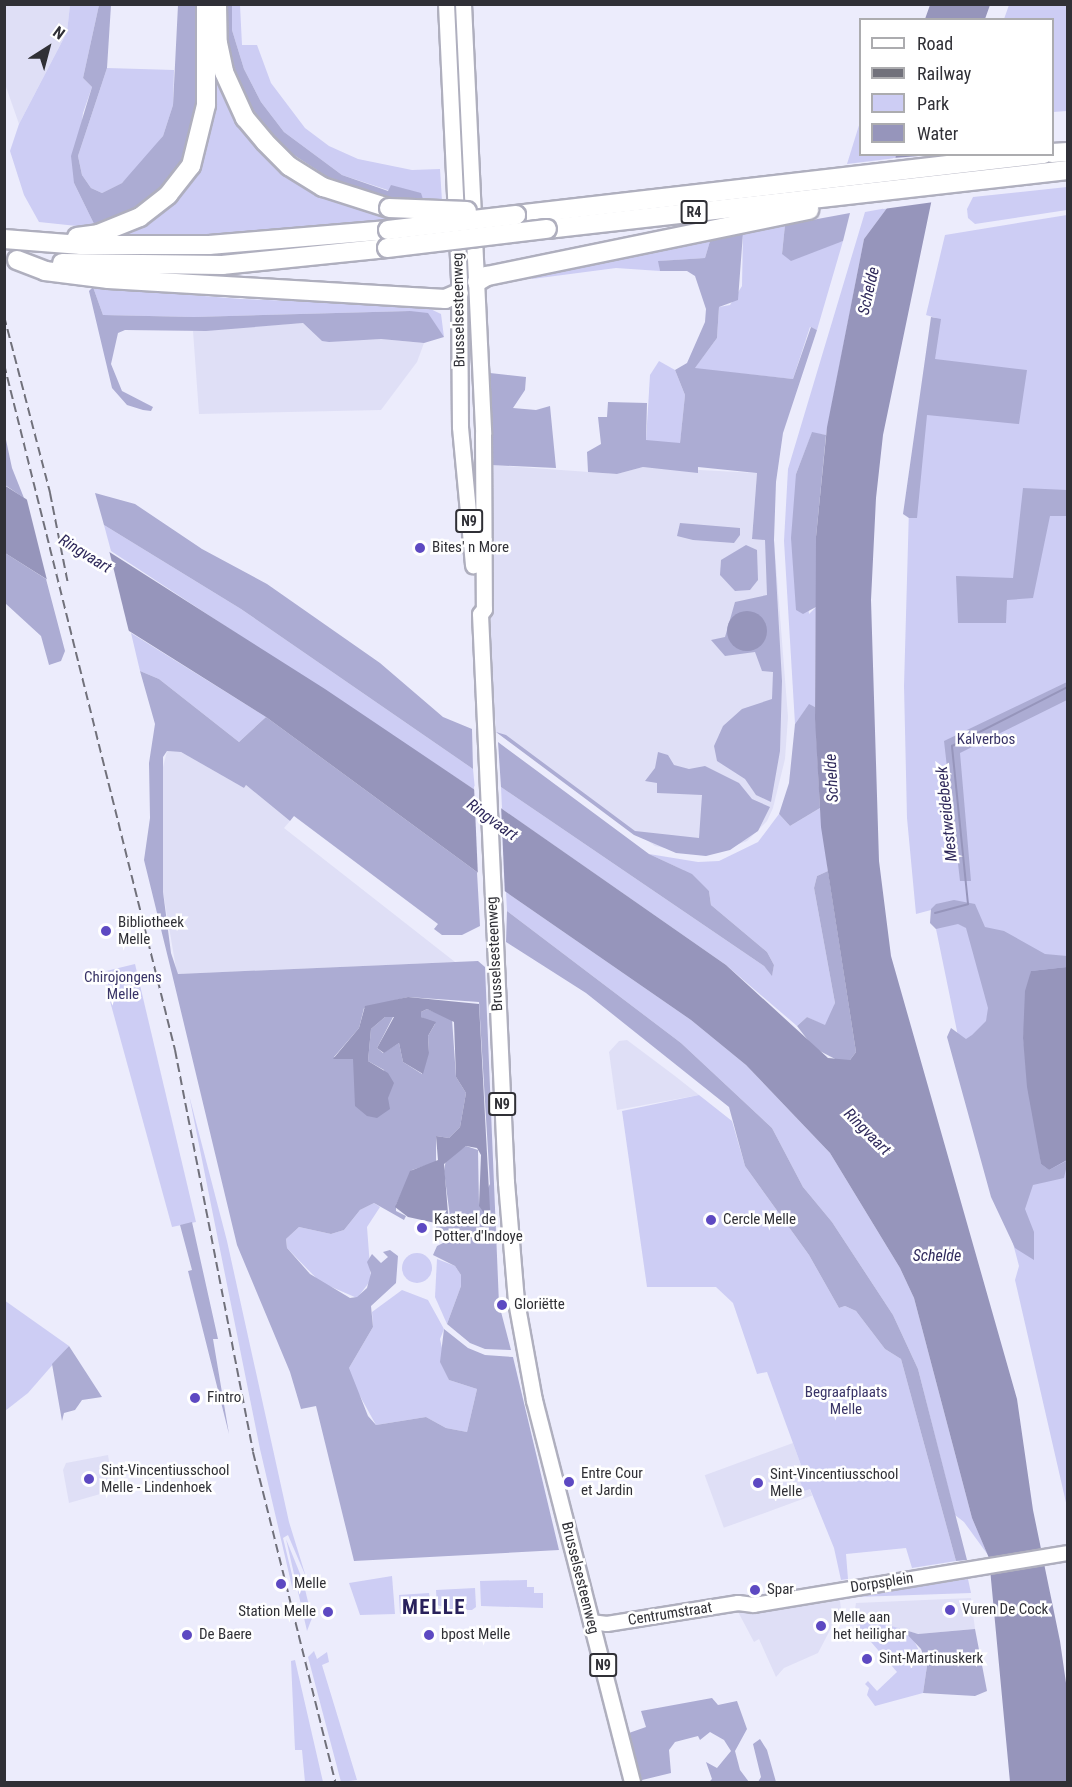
<!DOCTYPE html>
<meta charset="utf-8">
<style>
body{margin:0}
#map{position:relative;width:1072px;height:1787px;overflow:hidden;background:#ececfc;font-family:"Roboto Condensed",sans-serif}
div>[style]{position:absolute}
.built>*{inset:0;background:#dfdff6;transform-origin:0 0}
.green>*{inset:0;background:#cdcdf4}
.round{border-radius:50%}
.forest>*{inset:0;background:#acacd3}
.water>*{inset:0;background:#9695bb}
.pier>*{inset:0;background:#ececfc}
.stream>*{height:2px;margin:-1px;padding:0 1px;transform-origin:1px;border-radius:1px;background:#9695bb}
.roads{filter:drop-shadow(2px 0 #afafbe) drop-shadow(-2px 0 #afafbe) drop-shadow(0 2px #afafbe) drop-shadow(0 -2px #afafbe)}
.secondary>*{height:14px;margin:-7px;padding:0 7px;transform-origin:7px;border-radius:7px;background:#fff}
.primary>*{height:15px;margin:-7.5px;padding:0 7.5px;transform-origin:7.5px;border-radius:7.5px;background:#fff}
.highway>*{height:18px;margin:-9px;padding:0 9px;transform-origin:9px;border-radius:9px;background:#fff}
.rail>*{height:2px;margin-top:-1px;transform-origin:0;background:repeating-linear-gradient(90deg,#71717b 0 9px,transparent 0 13.5px)}
.bridges{filter:drop-shadow(2px 0 #afafbe) drop-shadow(-2px 0 #afafbe) drop-shadow(0 2px #afafbe) drop-shadow(0 -2px #afafbe)}
.highway-bridge>*{height:18px;margin:-9px;padding:0 9px;transform-origin:9px;border-radius:9px;background:#fff}
.dots>*{width:16px;height:16px;translate:-50% -50%;box-sizing:border-box;border:3px solid #fff;border-radius:50%}
span{translate:-50% -50%;white-space:nowrap;text-align:center;line-height:1.15;-webkit-text-stroke:5px #fff;paint-order:stroke}
.shield-label span{padding:2px 4px;background:#fff;border:2px solid;border-radius:4px;-webkit-text-stroke-width:0}
.shield-label{font-size:14px;color:#303036;font-weight:700}
.street-label{font-size:15px;color:#303036}
.poi-label{font-size:15px;color:#303036}
.left{translate:0 -50%;text-align:left}
.right{translate:-100% -50%;text-align:right}
.park-label{font-size:15px;color:#393467}
.water-label{font-size:16px;color:#2f295b;font-style:italic}
.district-label{font-size:21px;color:#29215b;font-weight:700;letter-spacing:1.5px}
.frame{position:absolute;inset:0;border:6px solid #303036;pointer-events:none}
.legend{position:absolute;left:859px;top:18px;width:195px;height:138px;box-sizing:border-box;background:#fff;border:2px solid #acacaf;margin:0;padding:8px 10px;list-style:none;font-size:18px;color:#303036}
.legend li{display:flex;align-items:center;gap:12px;height:30px}
.legend b{width:30px;border:2px solid #acacaf}
.north{position:absolute;left:18px;top:18px;width:60px;height:60px;-webkit-text-stroke:4px #fff;paint-order:stroke;rotate:36deg;font-size:16px;font-weight:700;line-height:24px;text-align:center;color:#303036}
.north::after{content:'';display:block;margin:auto;width:21px;height:27px;background:#303036;clip-path:polygon(50% 0,100% 100%,50% 72%,0 100%)}
</style>
<div id="map">
<div class="built">
<i style="clip-path:polygon(4px 5px,70px 5px,67px 32px,19px 124px,5px 84px)"></i>
<i style="clip-path:polygon(303px 323px,322px 341px,381px 339px,424px 343px,417px 362px,381px 410px,199px 414px,193px 331px)"></i>
<i style="clip-path:polygon(490px 465px,617px 474px,643px 467px,757px 473px,752px 538px,774px 540px,788px 717px,785px 759px,773px 808px,767px 821px,747px 841px,706px 856px,655px 846px,496px 732px,488px 598px)"></i>
<i style="clip-path:polygon(167px 751px,181px 752px,244px 788px,246px 785px,290px 821px,284px 828px,455px 962px,177px 974px,163px 892px,161px 775px)"></i>
<i style="clip-path:polygon(627px 1040px,675px 1076px,699px 1095px,617px 1110px,609px 1052px,619px 1041px)"></i>
<i style="left:793px;top:1443px;width:56px;height:94px;rotate:70deg"></i>
<i style="clip-path:polygon(108px 1455px,114px 1490px,69px 1503px,63px 1470px,66px 1463px)"></i>
<i style="clip-path:polygon(835px 1597px,840px 1601px,841px 1609px,818px 1653px,784px 1668px,776px 1677px,759px 1639px,754px 1642px,736px 1608px)"></i>
<i style="clip-path:polygon(971px 1598px,975px 1629px,918px 1634px,854px 1615px,856px 1603px)"></i>
</div>
<div class="green">
<i style="clip-path:polygon(70px 5px,99px 5px,83px 78px,92px 87px,83px 113px,74px 183px,96px 228px,39px 222px,24px 195px,10px 151px,19px 124px,67px 32px)"></i>
<i style="clip-path:polygon(232px 5px,240px 5px,242px 45px,257px 45px,271px 83px,305px 128px,329px 146px,358px 159px,412px 170px,440px 169px,442px 201px,424px 202px,342px 175px,284px 132px,261px 102px,244px 69px,232px 30px)"></i>
<i style="clip-path:polygon(1009px 5px,1067px 5px,1067px 111px,1053px 112px,1052px 20px,1004px 19px)"></i>
<i style="clip-path:polygon(213px 44px,261px 145px,415px 214px,413px 218px,209px 236px,111px 237px,197px 169px,209px 129px)"></i>
<i style="clip-path:polygon(107px 68px,174px 70px,173px 105px,163px 136px,144px 161px,122px 183px,102px 193px,91px 188px,82px 175px,78px 156px)"></i>
<i style="clip-path:polygon(860px 122px,860px 154px,896px 155px,896px 158px,847px 164px)"></i>
<i style="clip-path:polygon(1067px 187px,1067px 210px,975px 224px,968px 218px,967px 209px,973px 197px)"></i>
<i style="clip-path:polygon(887px 208px,864px 239px,826px 435px,812px 433px,796px 474px,809px 614px,816px 607px,815px 707px,809px 705px,795px 724px,784px 541px,788px 469px,865px 212px)"></i>
<i style="clip-path:polygon(1067px 215px,1067px 1507px,1015px 1280px,1019px 1266px,958px 1036px,936px 929px,931px 910px,916px 914px,907px 818px,904px 686px,909px 508px,936px 318px,926px 315px,945px 235px)"></i>
<i style="clip-path:polygon(785px 225px,782px 254px,843px 241px,817px 330px,810px 327px,793px 379px,694px 369px,717px 338px,719px 307px,730px 305px,742px 286px,743px 233px)"></i>
<i style="clip-path:polygon(710px 241px,705px 258px,659px 261px,660px 271px,616px 268px,532px 279px,532px 275px)"></i>
<i style="clip-path:polygon(93px 287px,241px 299px,424px 306px,441px 314px,444px 337px,410px 311px,194px 317px,103px 315px)"></i>
<i style="clip-path:polygon(659px 361px,675px 370px,685px 395px,680px 444px,646px 441px,650px 375px)"></i>
<i style="clip-path:polygon(104px 525px,241px 609px,473px 769px,475px 790px,111px 551px)"></i>
<i style="clip-path:polygon(131px 633px,266px 717px,239px 742px,159px 679px,140px 671px)"></i>
<i style="clip-path:polygon(501px 787px,764px 966px,772px 975px,774px 965px,767px 952px,711px 905px,709px 891px,683px 870px,649px 854px,698px 862px,719px 861px,758px 842px,779px 814px,790px 826px,820px 808px,828px 871px,817px 876px,814px 888px,835px 1003px,831px 1018px,825px 1026px,807px 1017px,797px 1026px,726px 965px,502px 809px)"></i>
<i style="clip-path:polygon(506px 892px,691px 1020px,746px 1065px,830px 1153px,900px 1268px,914px 1298px,972px 1518px,988px 1555px,964px 1522px,955px 1515px,918px 1369px,893px 1315px,832px 1222px,803px 1187px,772px 1128px,681px 1043px,507px 911px)"></i>
<i style="clip-path:polygon(135px 964px,196px 1222px,172px 1227px,102px 972px)"></i>
<i style="clip-path:polygon(189px 1095px,227px 1241px,289px 1522px,306px 1577px,288px 1535px,283px 1538px,296px 1591px,293px 1591px,260px 1449px)"></i>
<i style="clip-path:polygon(699px 1095px,732px 1121px,745px 1166px,809px 1255px,839px 1308px,845px 1306px,856px 1311px,885px 1349px,901px 1359px,956px 1561px,912px 1568px,906px 1548px,846px 1554px,848px 1579px,841px 1580px,834px 1548px,810px 1489px,804px 1491px,799px 1479px,805px 1476px,767px 1372px,757px 1374px,733px 1303px,716px 1287px,647px 1287px,622px 1111px)"></i>
<i style="clip-path:polygon(374px 1203px,380px 1207px,367px 1227px,371px 1280px,357px 1298px,320px 1282px,287px 1248px,286px 1239px,299px 1227px,331px 1234px,344px 1230px,360px 1210px)"></i>
<i class="round" style="left:402px;top:1253px;width:30px;height:30px"></i>
<i style="clip-path:polygon(437px 1259px,455px 1266px,461px 1275px,461px 1286px,447px 1324px,435px 1297px)"></i>
<i style="clip-path:polygon(402px 1290px,428px 1300px,444px 1329px,440px 1339px,449px 1380px,477px 1389px,467px 1432px,446px 1428px,426px 1417px,376px 1425px,350px 1378px,349px 1368px,373px 1327px,372px 1312px)"></i>
<i style="clip-path:polygon(4px 1300px,69px 1346px,28px 1393px,5px 1411px)"></i>
<i style="clip-path:polygon(286px 1539px,303px 1581px,312px 1618px,307px 1631px)"></i>
<i style="clip-path:polygon(392px 1576px,395px 1614px,360px 1615px,349px 1583px)"></i>
<i style="clip-path:polygon(968px 1579px,971px 1593px,856px 1597px,856px 1596px)"></i>
<i style="clip-path:polygon(527px 1580px,527px 1587px,534px 1587px,534px 1593px,543px 1593px,543px 1608px,481px 1606px,480px 1581px)"></i>
<i style="clip-path:polygon(475px 1588px,476px 1607px,472px 1610px,453px 1610px,437px 1605px,436px 1590px)"></i>
<i style="clip-path:polygon(429px 1593px,431px 1605px,414px 1613px,400px 1614px,399px 1595px)"></i>
<i style="clip-path:polygon(854px 1615px,902px 1629px,911px 1635px,927px 1666px,923px 1693px,875px 1706px,867px 1695px,869px 1688px,865px 1684px,868px 1681px,877px 1691px,897px 1672px,852px 1620px)"></i>
<i style="clip-path:polygon(314px 1651px,317px 1659px,327px 1652px,329px 1662px,322px 1665px,357px 1780px,341px 1782px,308px 1657px)"></i>
<i style="clip-path:polygon(295px 1660px,323px 1782px,305px 1782px,302px 1750px,295px 1750px,291px 1661px)"></i>
</div>
<div class="forest">
<i style="clip-path:polygon(99px 5px,111px 5px,107px 68px,78px 156px,82px 175px,91px 188px,102px 193px,122px 183px,163px 136px,173px 105px,178px 5px,199px 5px,199px 104px,185px 163px,163px 190px,137px 212px,96px 228px,74px 183px,71px 156px,92px 87px,83px 78px)"></i>
<i style="clip-path:polygon(227px 5px,232px 5px,232px 30px,244px 69px,261px 102px,284px 132px,342px 175px,388px 191px,391px 185px,421px 193px,424px 202px,390px 200px,340px 185px,283px 148px,266px 130px,241px 90px,227px 42px)"></i>
<i style="clip-path:polygon(850px 213px,843px 241px,791px 261px,782px 254px,785px 225px)"></i>
<i style="clip-path:polygon(743px 233px,738px 300px,719px 307px,717px 338px,695px 368px,793px 379px,811px 327px,817px 330px,783px 433px,776px 482px,774px 540px,782px 681px,780px 751px,771px 802px,756px 795px,745px 779px,717px 761px,714px 746px,723px 726px,742px 709px,772px 699px,773px 672px,762px 671px,755px 652px,725px 656px,711px 640px,725px 637px,735px 602px,767px 595px,765px 540px,752px 539px,757px 473px,698px 467px,698px 473px,643px 467px,617px 474px,588px 472px,587px 452px,601px 444px,598px 417px,607px 417px,608px 402px,647px 403px,646px 440px,680px 443px,685px 395px,675px 370px,687px 363px,705px 322px,706px 309px,695px 276px,687px 271px,660px 271px,658px 261px,705px 258px,710px 241px)"></i>
<i style="clip-path:polygon(93px 287px,103px 315px,194px 317px,410px 311px,428px 313px,444px 337px,424px 343px,381px 339px,329px 342px,322px 341px,303px 323px,206px 331px,125px 330px,118px 333px,111px 364px,122px 391px,153px 407px,151px 411px,143px 410px,127px 405px,112px 388px,89px 291px)"></i>
<i style="clip-path:polygon(931px 317px,941px 319px,935px 359px,1027px 370px,1019px 424px,927px 415px,917px 518px,909px 518px,903px 514px)"></i>
<i style="clip-path:polygon(490px 373px,526px 377px,525px 390px,513px 408px,536px 410px,550px 406px,556px 468px,490px 465px)"></i>
<i style="clip-path:polygon(812px 432px,826px 435px,816px 537px,816px 607px,803px 614px,796px 610px,791px 538px,796px 474px)"></i>
<i style="clip-path:polygon(5px 435px,12px 468px,24px 498px,5px 485px)"></i>
<i style="clip-path:polygon(1023px 488px,1067px 490px,1067px 516px,1050px 516px,1033px 598px,1007px 600px,1006px 623px,958px 623px,956px 576px,1013px 578px)"></i>
<i style="clip-path:polygon(95px 493px,135px 504px,202px 549px,267px 584px,380px 663px,443px 717px,472px 729px,473px 769px,241px 609px,104px 525px)"></i>
<i style="clip-path:polygon(680px 523px,740px 528px,740px 535px,734px 543px,693px 540px,677px 536px)"></i>
<i style="clip-path:polygon(746px 545px,757px 550px,758px 580px,750px 590px,735px 591px,720px 575px,721px 560px)"></i>
<i style="clip-path:polygon(5px 553px,46px 579px,65px 651px,61px 661px,49px 665px,41px 636px,5px 603px)"></i>
<i style="clip-path:polygon(140px 671px,159px 679px,239px 742px,266px 717px,477px 872px,480px 926px,462px 935px,442px 935px,434px 929px,438px 924px,294px 816px,290px 821px,246px 785px,244px 788px,181px 752px,167px 751px,163px 757px,163px 892px,171px 953px,178px 974px,478px 961px,485px 967px,499px 1304px,511px 1350px,485px 1349px,470px 1343px,447px 1324px,461px 1286px,461px 1275px,455px 1266px,433px 1255px,437px 1246px,447px 1241px,440px 1233px,434px 1238px,437px 1223px,451px 1224px,444px 1171px,446px 1159px,466px 1146px,478px 1150px,479px 1206px,490px 1184px,479px 1002px,408px 997px,364px 1008px,359px 1028px,334px 1057px,353px 1059px,388px 1099px,384px 1070px,368px 1061px,371px 1029px,385px 1017px,393px 1017px,377px 1048px,383px 1053px,399px 1043px,403px 1062px,422px 1074px,429px 1051px,428px 1036px,435px 1024px,421px 1017px,421px 1012px,427px 1009px,452px 1019px,456px 1077px,466px 1093px,460px 1127px,449px 1138px,436px 1136px,436px 1162px,412px 1170px,396px 1205px,396px 1211px,406px 1216px,404px 1220px,374px 1203px,360px 1210px,344px 1230px,331px 1234px,299px 1227px,286px 1239px,287px 1248px,310px 1274px,350px 1298px,357px 1297px,367px 1288px,371px 1273px,367px 1262px,372px 1254px,381px 1263px,388px 1257px,383px 1252px,390px 1250px,398px 1256px,396px 1283px,371px 1306px,373px 1327px,349px 1368px,368px 1416px,376px 1425px,426px 1417px,446px 1428px,467px 1432px,477px 1389px,449px 1380px,440px 1362px,444px 1329px,468px 1348px,485px 1355px,513px 1357px,559px 1550px,354px 1561px,316px 1406px,301px 1409px,290px 1372px,237px 1245px,172px 974px,144px 860px,150px 818px,149px 763px,155px 724px)"></i>
<i style="clip-path:polygon(1067px 682px,1067px 700px,960px 753px,971px 881px,960px 881px,944px 741px)"></i>
<i style="clip-path:polygon(809px 704px,815px 707px,820px 808px,790px 826px,779px 814px,789px 783px,795px 724px)"></i>
<i style="clip-path:polygon(496px 732px,506px 735px,635px 831px,699px 838px,702px 795px,657px 793px,657px 783px,645px 781px,655px 768px,658px 752px,668px 755px,674px 765px,689px 769px,705px 766px,739px 783px,752px 799px,770px 807px,758px 831px,730px 850px,706px 856px,676px 853px,634px 835px)"></i>
<i style="clip-path:polygon(498px 742px,649px 854px,692px 874px,709px 891px,711px 905px,767px 952px,774px 965px,772px 976px,764px 966px,501px 787px)"></i>
<i style="clip-path:polygon(828px 871px,856px 1052px,850px 1060px,841px 1062px,814px 1048px,797px 1026px,807px 1017px,825px 1025px,835px 1003px,814px 888px,817px 876px)"></i>
<i style="clip-path:polygon(954px 900px,975px 904px,985px 927px,1004px 931px,1045px 954px,1067px 956px,1067px 967px,1031px 971px,1023px 1038px,1041px 1164px,1049px 1170px,1068px 1160px,1064px 1178px,1033px 1185px,1025px 1209px,1034px 1232px,1034px 1260px,1015px 1248px,991px 1197px,947px 1037px,951px 1028px,966px 1039px,972px 1035px,986px 1021px,988px 1008px,966px 928px,958px 924px,936px 929px,930px 923px,931px 909px,936px 904px)"></i>
<i style="clip-path:polygon(507px 911px,681px 1043px,772px 1128px,803px 1187px,832px 1222px,893px 1315px,918px 1369px,967px 1560px,956px 1561px,901px 1359px,885px 1349px,856px 1311px,845px 1306px,839px 1308px,809px 1255px,745px 1166px,729px 1107px,586px 993px,506px 942px)"></i>
<i style="clip-path:polygon(192px 1222px,218px 1339px,213px 1339px,229px 1434px,188px 1271px,192px 1270px,180px 1225px)"></i>
<i style="clip-path:polygon(69px 1346px,102px 1397px,82px 1400px,75px 1410px,64px 1413px,62px 1421px,52px 1364px)"></i>
<i style="clip-path:polygon(902px 1629px,918px 1634px,975px 1629px,987px 1691px,975px 1696px,923px 1693px,927px 1666px,921px 1649px)"></i>
<i style="clip-path:polygon(712px 1698px,718px 1705px,737px 1701px,747px 1729px,735px 1751px,740px 1770px,749px 1782px,709px 1782px,712px 1779px,706px 1762px,717px 1768px,731px 1751px,724px 1740px,710px 1732px,700px 1740px,698px 1736px,675px 1742px,669px 1750px,671px 1773px,638px 1781px,626px 1734px,646px 1727px,641px 1711px)"></i>
<i style="clip-path:polygon(760px 1739px,767px 1750px,776px 1782px,758px 1782px,761px 1777px,753px 1744px)"></i>
</div>
<div class="water">
<i style="clip-path:polygon(930px 5px,930px 4px,990px 5px,985px 19px,925px 19px)"></i>
<i style="clip-path:polygon(896px 155px,941px 155px,883px 435px,876px 498px,871px 600px,879px 861px,891px 956px,1017px 1399px,1033px 1510px,1060px 1641px,1068px 1697px,1067px 1782px,1010px 1782px,989px 1558px,972px 1518px,914px 1298px,900px 1268px,830px 1153px,746px 1065px,691px 1020px,477px 872px,266px 717px,5px 553px,4px 485px,325px 689px,475px 790px,726px 965px,828px 1058px,850px 1060px,856px 1052px,821px 827px,815px 719px,816px 537px,827px 427px,864px 239px,887px 208px)"></i>
<i class="round" style="left:727px;top:611px;width:40px;height:40px"></i>
<i style="clip-path:polygon(1067px 967px,1067px 1160px,1049px 1170px,1041px 1164px,1027px 1087px,1023px 1038px,1025px 991px,1031px 971px)"></i>
<i style="clip-path:polygon(408px 997px,479px 1004px,490px 1210px,484px 1213px,479px 1206px,481px 1155px,477px 1148px,466px 1146px,444px 1164px,449px 1226px,408px 1217px,395px 1207px,410px 1171px,438px 1160px,436px 1136px,449px 1138px,460px 1127px,466px 1093px,456px 1077px,454px 1022px,427px 1009px,421px 1012px,421px 1017px,436px 1022px,428px 1036px,429px 1053px,423px 1074px,403px 1062px,399px 1043px,384px 1053px,377px 1048px,394px 1017px,385px 1017px,371px 1029px,368px 1061px,388px 1073px,394px 1083px,388px 1098px,390px 1109px,377px 1118px,367px 1116px,355px 1106px,353px 1059px,333px 1059px,359px 1028px,365px 1006px)"></i>
</div>
<div class="pier">
<i style="clip-path:polygon(944px 154px,934px 202px,883px 209px,893px 158px)"></i>
<i style="clip-path:polygon(26px 496px,108px 546px,130px 636px,48px 584px)"></i>
<i style="clip-path:polygon(474px 786px,501px 805px,505px 896px,478px 877px)"></i>
</div>
<div class="stream">
<i style="left:935px;top:913px;width:34px;rotate:-15deg"></i>
<i style="left:968px;top:904px;width:159px;rotate:-95.8deg"></i>
<i style="left:952px;top:746px;width:130px;rotate:-27deg"></i>
</div>
<div class="roads">
<div class="secondary">
<i style="left:591px;top:1622px;width:16px;rotate:7deg"></i>
<i style="left:607px;top:1624px;width:133px;rotate:-9.1deg"></i>
<i style="left:738px;top:1603px;width:16px;rotate:7deg"></i>
<i style="left:754px;top:1605px;width:318px;rotate:-9.4deg"></i>
</div>
<div class="primary">
<i style="left:446px;top:4px;width:280px;rotate:87.3deg"></i>
<i style="left:459px;top:284px;width:143px;rotate:89.6deg"></i>
<i style="left:460px;top:427px;width:139px;rotate:84.6deg"></i>
<i style="left:463px;top:4px;width:430px;rotate:87.3deg"></i>
<i style="left:483px;top:434px;width:175px;rotate:89.7deg"></i>
<i style="left:484px;top:609px;width:6px;rotate:129deg"></i>
<i style="left:480px;top:614px;width:569px;rotate:87.38deg"></i>
<i style="left:506px;top:1182px;width:119px;rotate:85.2deg"></i>
<i style="left:516px;top:1301px;width:101px;rotate:79.7deg"></i>
<i style="left:534px;top:1400px;width:394px;rotate:75.6deg"></i>
</div>
<div class="highway">
<i style="left:217px;top:4px;width:39px;rotate:89deg"></i>
<i style="left:218px;top:43px;width:30px;rotate:78deg"></i>
<i style="left:224px;top:72px;width:51px;rotate:65.5deg"></i>
<i style="left:245px;top:118px;width:31px;rotate:50deg"></i>
<i style="left:265px;top:142px;width:34px;rotate:45deg"></i>
<i style="left:289px;top:166px;width:40px;rotate:32deg"></i>
<i style="left:323px;top:187px;width:69px;rotate:17.7deg"></i>
<i style="left:1052px;top:153px;width:16px;rotate:-4deg"></i>
<i style="left:516px;top:215px;width:531px;rotate:-6.6deg"></i>
<i style="left:547px;top:229px;width:524px;rotate:-6.46deg"></i>
<i style="left:77px;top:237px;width:21px;rotate:-8deg"></i>
<i style="left:98px;top:234px;width:45px;rotate:-22deg"></i>
<i style="left:140px;top:217px;width:36px;rotate:-38deg"></i>
<i style="left:168px;top:195px;width:37px;rotate:-52deg"></i>
<i style="left:191px;top:166px;width:63px;rotate:-76.2deg"></i>
<i style="left:206px;top:105px;width:101px;rotate:-90deg"></i>
<i style="left:4px;top:239px;width:77px;rotate:4.5deg"></i>
<i style="left:81px;top:245px;width:128px"></i>
<i style="left:209px;top:245px;width:180px;rotate:-4.8deg"></i>
<i style="left:17px;top:260px;width:30px;rotate:21deg"></i>
<i style="left:45px;top:271px;width:64px;rotate:7.2deg"></i>
<i style="left:108px;top:279px;width:338px;rotate:3.4deg"></i>
<i style="left:445px;top:299px;width:15px;rotate:-23deg"></i>
<i style="left:62px;top:263px;width:160px;rotate:0.7deg"></i>
<i style="left:222px;top:265px;width:166px;rotate:-5.9deg"></i>
<i style="left:477px;top:282px;width:12px;rotate:-31deg"></i>
<i style="left:487px;top:276px;width:329px;rotate:-11.6deg"></i>
</div>
</div>
<div class="rail">
<i style="left:4px;top:316px;width:183px;rotate:75.4deg"></i>
<i style="left:50px;top:493px;width:93px;rotate:78.8deg"></i>
<i style="left:4px;top:364px;width:707px;rotate:76deg"></i>
<i style="left:175px;top:1050px;width:409px;rotate:79deg"></i>
<i style="left:253px;top:1452px;width:340px;rotate:76deg"></i>
</div>
<div class="bridges">
<div class="highway-bridge">
<i style="left:389px;top:208px;width:78px;rotate:2.2deg"></i>
<i style="left:388px;top:230px;width:129px;rotate:-6.7deg"></i>
<i style="left:387px;top:248px;width:161px;rotate:-6.8deg"></i>
</div>
</div>
<div class="dots">
<i style="left:420px;top:548px;background:#5d49c2"></i>
<i style="left:106px;top:931px;background:#5d49c2"></i>
<i style="left:711px;top:1220px;background:#5d49c2"></i>
<i style="left:422px;top:1228px;background:#5d49c2"></i>
<i style="left:502px;top:1305px;background:#5d49c2"></i>
<i style="left:195px;top:1398px;background:#5d49c2"></i>
<i style="left:89px;top:1479px;background:#5d49c2"></i>
<i style="left:569px;top:1482px;background:#5d49c2"></i>
<i style="left:758px;top:1483px;background:#5d49c2"></i>
<i style="left:281px;top:1584px;background:#5d49c2"></i>
<i style="left:755px;top:1590px;background:#5d49c2"></i>
<i style="left:950px;top:1610px;background:#5d49c2"></i>
<i style="left:328px;top:1612px;background:#5d49c2"></i>
<i style="left:821px;top:1626px;background:#5d49c2"></i>
<i style="left:187px;top:1635px;background:#5d49c2"></i>
<i style="left:429px;top:1635px;background:#5d49c2"></i>
<i style="left:867px;top:1659px;background:#5d49c2"></i>
</div>
<div class="shield-label">
<span style="left:694px;top:212px">R4</span>
<span style="left:469px;top:521px">N9</span>
<span style="left:502px;top:1104px">N9</span>
<span style="left:603px;top:1665px">N9</span>
</div>
<div class="street-label">
<span style="left:459px;top:310px;rotate:-91deg">Brusselsesteenweg</span>
<span style="left:495px;top:954px;rotate:-93deg">Brusselsesteenweg</span>
<span style="left:580px;top:1578px;rotate:76deg">Brusselsesteenweg</span>
<span style="left:882px;top:1583px;rotate:-9deg">Dorpsplein</span>
<span style="left:670px;top:1614px;rotate:-9deg">Centrumstraat</span>
</div>
<div class="poi-label">
<span class="left" style="left:432px;top:548px">Bites' n More</span>
<span class="left" style="left:118px;top:931px">Bibliotheek<br>Melle</span>
<span class="left" style="left:434px;top:1228px">Kasteel de<br>Potter d'Indoye</span>
<span class="left" style="left:723px;top:1220px">Cercle Melle</span>
<span class="left" style="left:514px;top:1305px">Gloriëtte</span>
<span class="left" style="left:207px;top:1398px">Fintro</span>
<span class="left" style="left:101px;top:1479px">Sint-Vincentiusschool<br>Melle - Lindenhoek</span>
<span class="left" style="left:581px;top:1482px">Entre Cour<br>et Jardin</span>
<span class="left" style="left:770px;top:1483px">Sint-Vincentiusschool<br>Melle</span>
<span class="left" style="left:294px;top:1584px">Melle</span>
<span class="left" style="left:767px;top:1590px">Spar</span>
<span class="left" style="left:962px;top:1610px">Vuren De Cock</span>
<span class="right" style="left:316px;top:1612px">Station Melle</span>
<span class="left" style="left:833px;top:1626px">Melle aan<br>het heilighar</span>
<span class="left" style="left:199px;top:1635px">De Baere</span>
<span class="left" style="left:441px;top:1635px">bpost Melle</span>
<span class="left" style="left:879px;top:1659px">Sint-Martinuskerk</span>
</div>
<div class="park-label">
<span style="left:986px;top:740px">Kalverbos</span>
<span style="left:123px;top:986px">Chirojongens<br>Melle</span>
<span style="left:846px;top:1401px">Begraafplaats<br>Melle</span>
</div>
<div class="water-label">
<span style="left:869px;top:291px;rotate:-77deg">Schelde</span>
<span style="left:85px;top:554px;rotate:32deg">Ringvaart</span>
<span style="left:832px;top:778px;rotate:-93deg">Schelde</span>
<span style="left:947px;top:814px;rotate:-96deg">Mestweidebeek</span>
<span style="left:492px;top:820px;rotate:36deg">Ringvaart</span>
<span style="left:867px;top:1132px;rotate:45deg">Ringvaart</span>
<span style="left:937px;top:1256px">Schelde</span>
</div>
<div class="district-label">
<span style="left:434px;top:1607px">MELLE</span>
</div>
<div class="frame"></div>
<ul class="legend">
<li><b style="height:8px;background:#fff"></b>Road</li>
<li><b style="height:8px;background:#71717b"></b>Railway</li>
<li><b style="height:16px;background:#cdcdf4"></b>Park</li>
<li><b style="height:16px;background:#9695bb"></b>Water</li>
</ul>
<div class="north">N</div>
</div>
